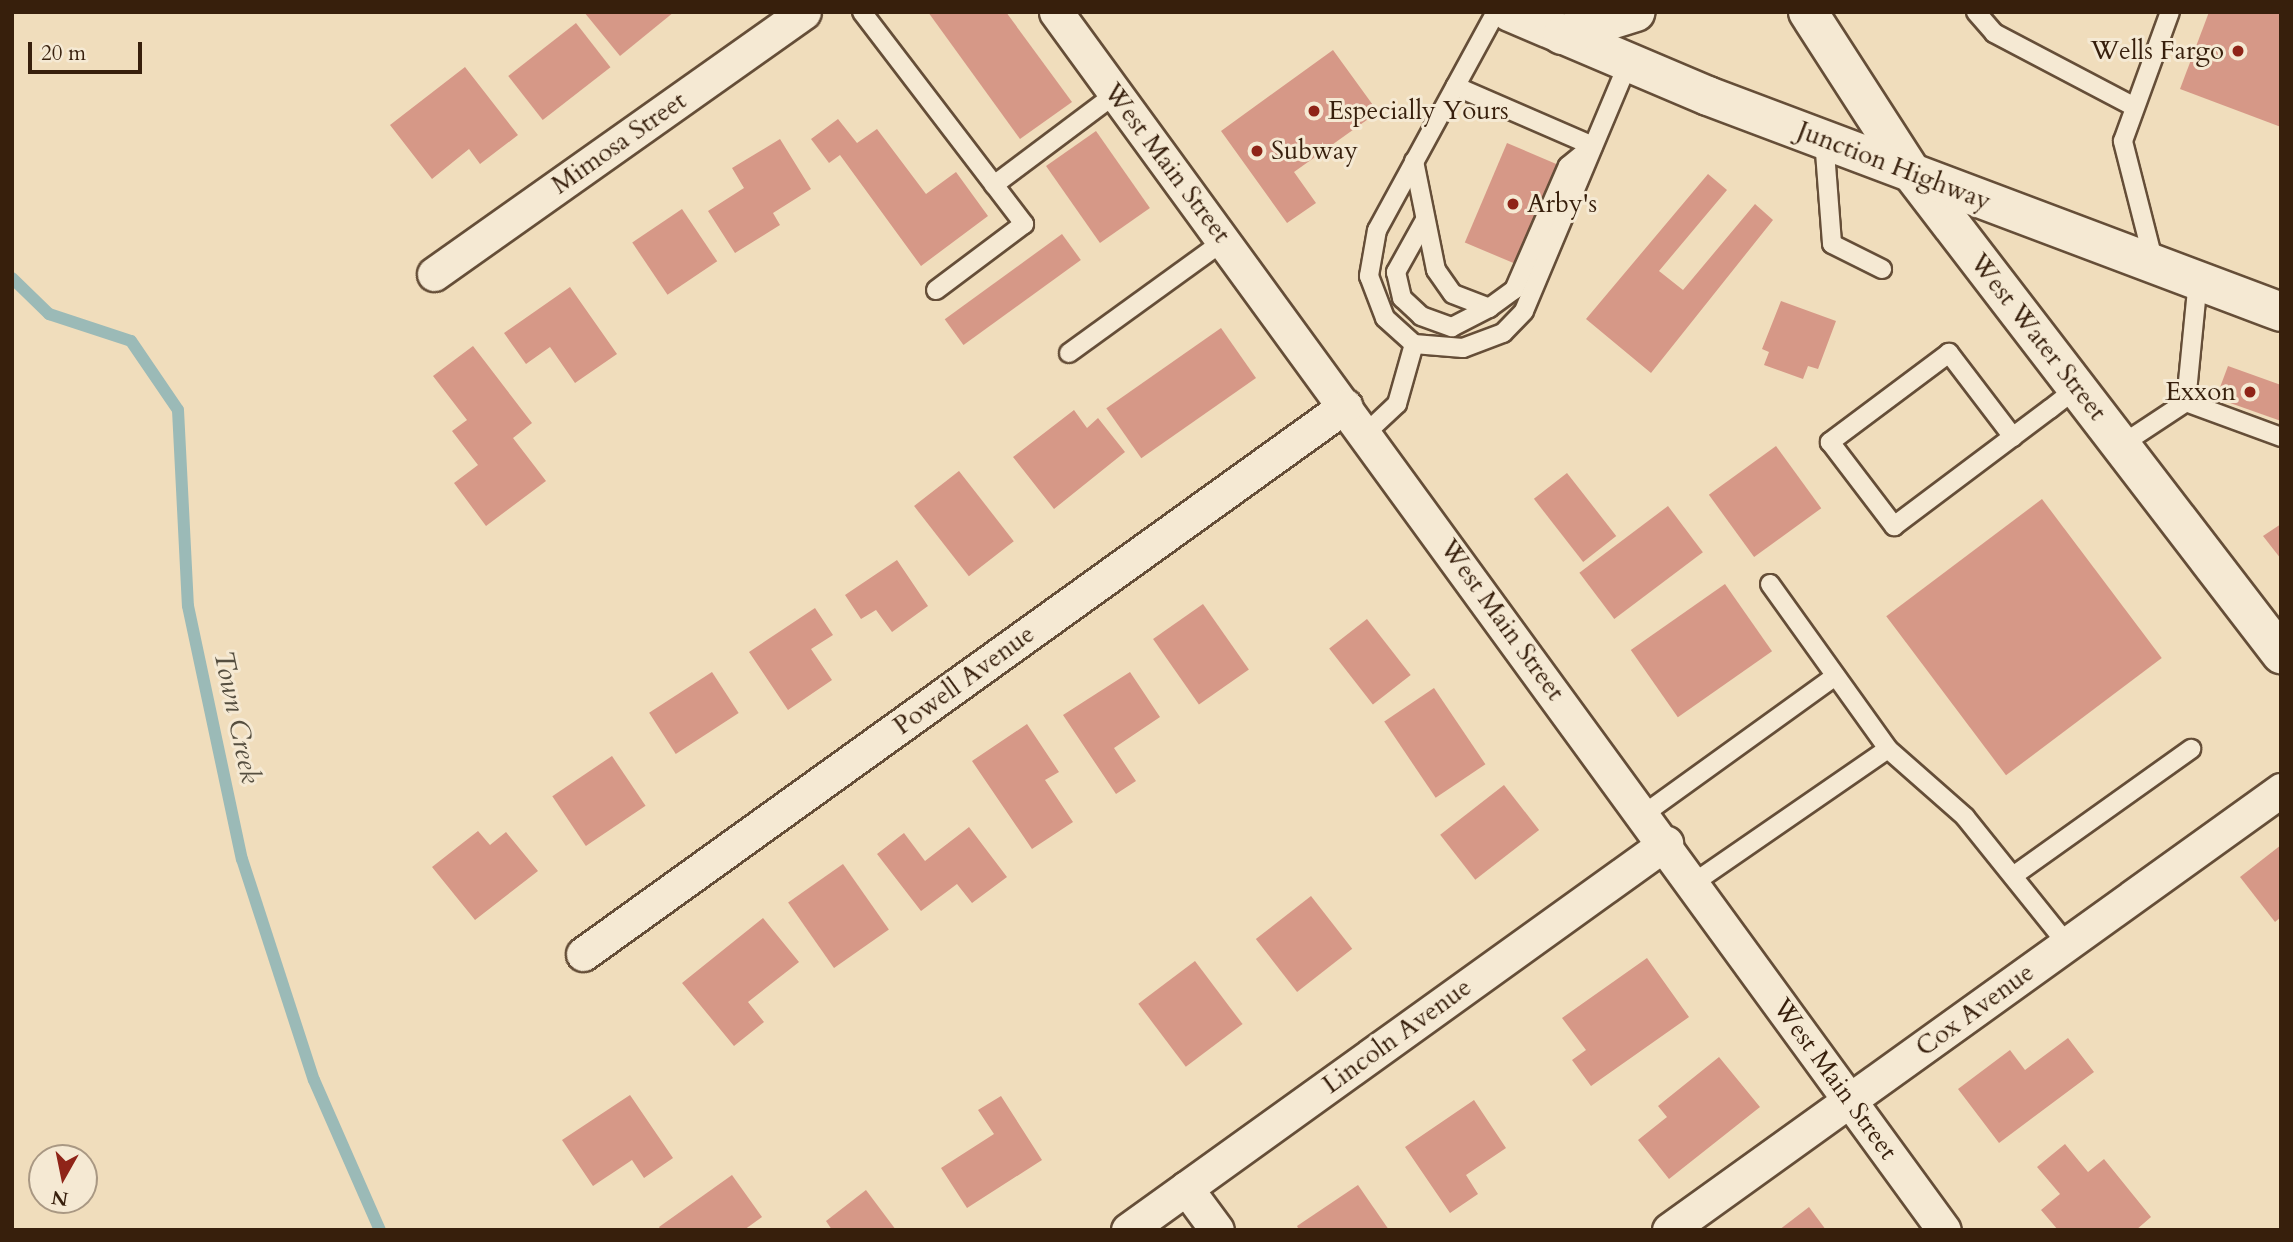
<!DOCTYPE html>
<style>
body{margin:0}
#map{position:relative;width:2293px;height:1242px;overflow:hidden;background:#f0ddbc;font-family:Cardo,serif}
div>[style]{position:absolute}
.stream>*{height:12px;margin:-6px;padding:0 6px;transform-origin:6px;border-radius:6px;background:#9bbab7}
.building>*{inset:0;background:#d69887;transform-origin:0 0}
.roads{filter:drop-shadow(2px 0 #654e38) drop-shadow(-2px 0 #654e38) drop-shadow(0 2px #654e38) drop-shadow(0 -2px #654e38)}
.service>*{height:18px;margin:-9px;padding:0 9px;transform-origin:9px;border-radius:9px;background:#f5e9d3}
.minor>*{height:33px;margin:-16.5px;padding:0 16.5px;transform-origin:16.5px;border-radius:16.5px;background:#f5e9d3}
.tertiary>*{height:38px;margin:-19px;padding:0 19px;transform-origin:19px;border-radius:19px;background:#f5e9d3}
.secondary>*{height:38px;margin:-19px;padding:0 19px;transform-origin:19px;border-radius:19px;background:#f5e9d3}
.dots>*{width:19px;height:19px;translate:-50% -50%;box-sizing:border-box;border:4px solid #f5e9d3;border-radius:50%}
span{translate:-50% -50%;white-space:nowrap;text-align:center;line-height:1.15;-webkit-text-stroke:6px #f5e9d3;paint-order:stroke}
.poi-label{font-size:26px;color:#371f0c}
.right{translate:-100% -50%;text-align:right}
.left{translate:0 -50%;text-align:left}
.street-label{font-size:26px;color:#371f0c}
.water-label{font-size:28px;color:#554e3f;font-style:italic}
.frame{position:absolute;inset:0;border:14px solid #371f0c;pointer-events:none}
.north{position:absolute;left:28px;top:1144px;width:70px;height:70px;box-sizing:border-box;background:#f5e9d3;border:2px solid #a99883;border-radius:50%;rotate:189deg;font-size:19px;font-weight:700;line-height:28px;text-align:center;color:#371f0c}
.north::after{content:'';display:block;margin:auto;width:24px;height:32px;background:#8f2418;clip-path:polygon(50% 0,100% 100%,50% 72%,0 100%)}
.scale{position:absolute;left:28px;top:42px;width:114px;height:32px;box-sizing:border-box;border:4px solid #371f0c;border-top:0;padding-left:9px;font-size:21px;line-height:24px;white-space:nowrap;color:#371f0c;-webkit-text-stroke:5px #f5e9d3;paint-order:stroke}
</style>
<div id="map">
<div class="stream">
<i style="left:12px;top:278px;width:52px;rotate:44.2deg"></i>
<i style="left:49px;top:314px;width:86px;rotate:18.2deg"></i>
<i style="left:131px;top:341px;width:83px;rotate:55.7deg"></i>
<i style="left:178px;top:410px;width:196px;rotate:87.1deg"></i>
<i style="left:188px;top:606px;width:259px;rotate:78deg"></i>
<i style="left:242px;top:859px;width:232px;rotate:72deg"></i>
<i style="left:314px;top:1080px;width:164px;rotate:66.3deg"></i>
</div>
<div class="building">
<i style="clip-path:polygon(584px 12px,674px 12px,620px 56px)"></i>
<i style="clip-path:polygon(928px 12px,1006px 12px,1072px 102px,1020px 139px)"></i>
<i style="clip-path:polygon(2209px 12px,2281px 12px,2281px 127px,2180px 89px)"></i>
<i style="left:576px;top:23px;width:56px;height:86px;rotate:52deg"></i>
<i style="clip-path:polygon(1333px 50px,1378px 112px,1294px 172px,1316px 203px,1287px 223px,1221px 131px)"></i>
<i style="clip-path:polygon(465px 67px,518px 135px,480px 164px,469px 149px,432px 179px,390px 125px)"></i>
<i style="clip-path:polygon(838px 119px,857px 143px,877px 129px,926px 194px,956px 172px,988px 216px,921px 266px,840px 155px,829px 163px,811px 139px)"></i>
<i style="left:1096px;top:131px;width:94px;height:61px;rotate:55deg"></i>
<i style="clip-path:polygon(780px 139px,811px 189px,773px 213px,780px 225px,735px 253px,708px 211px,744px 188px,732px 168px)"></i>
<i style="left:1507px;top:143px;width:58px;height:108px;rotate:23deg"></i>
<i style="clip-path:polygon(1708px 174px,1727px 190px,1659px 271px,1683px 290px,1755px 204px,1773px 220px,1651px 373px,1586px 319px)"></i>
<i style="left:682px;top:209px;width:63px;height:60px;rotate:56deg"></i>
<i style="left:1062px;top:234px;width:32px;height:145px;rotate:54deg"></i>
<i style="clip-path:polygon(570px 287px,617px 354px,575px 383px,550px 347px,526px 364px,504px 333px)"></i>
<i style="clip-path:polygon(1781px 301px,1836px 321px,1818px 369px,1808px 366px,1803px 379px,1764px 365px,1769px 352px,1762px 349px)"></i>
<i style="left:1221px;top:328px;width:61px;height:140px;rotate:55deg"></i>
<i style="clip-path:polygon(473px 346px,532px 423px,513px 438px,546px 481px,486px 526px,454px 483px,478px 465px,452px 431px,467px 420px,433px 376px)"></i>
<i style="clip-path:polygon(2228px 366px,2281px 385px,2281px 421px,2216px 398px)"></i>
<i style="clip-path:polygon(1074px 410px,1087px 428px,1098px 418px,1125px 452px,1054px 509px,1013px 457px)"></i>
<i style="left:1776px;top:446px;width:77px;height:83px;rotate:54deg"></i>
<i style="left:959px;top:471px;width:89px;height:57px;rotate:52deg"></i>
<i style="left:1567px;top:473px;width:80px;height:42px;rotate:52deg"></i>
<i style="left:2042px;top:499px;width:199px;height:195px;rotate:53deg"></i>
<i style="left:1668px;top:506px;width:58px;height:111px;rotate:53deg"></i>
<i style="clip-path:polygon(2281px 524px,2281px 559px,2263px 536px)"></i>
<i style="clip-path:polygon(897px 560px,928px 606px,892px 632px,876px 610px,861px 619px,845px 595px)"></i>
<i style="left:1725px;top:584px;width:82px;height:115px;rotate:55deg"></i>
<i style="left:1203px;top:604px;width:80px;height:61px;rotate:55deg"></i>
<i style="clip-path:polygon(815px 608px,833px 635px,811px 649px,832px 680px,788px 710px,749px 652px)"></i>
<i style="left:1367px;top:619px;width:71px;height:48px;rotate:52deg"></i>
<i style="left:712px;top:672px;width:49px;height:75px;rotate:57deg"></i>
<i style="clip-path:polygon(1130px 672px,1160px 717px,1114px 748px,1136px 781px,1116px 794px,1063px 715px)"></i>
<i style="left:1434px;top:688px;width:92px;height:60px;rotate:56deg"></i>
<i style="clip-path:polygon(1027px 724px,1059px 772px,1045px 780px,1073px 822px,1032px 849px,972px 761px)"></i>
<i style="left:612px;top:756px;width:60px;height:72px;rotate:56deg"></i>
<i style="left:1504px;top:785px;width:57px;height:81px;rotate:52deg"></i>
<i style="clip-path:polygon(969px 827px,1007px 877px,972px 903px,957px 884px,921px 911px,877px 854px,904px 833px,925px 861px)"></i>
<i style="clip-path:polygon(478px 831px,490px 845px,506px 832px,538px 871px,475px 920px,432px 867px)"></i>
<i style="clip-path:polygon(2281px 845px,2281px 917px,2275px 922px,2240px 877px)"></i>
<i style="left:843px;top:864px;width:80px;height:67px;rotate:55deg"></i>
<i style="left:1311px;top:896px;width:67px;height:70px;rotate:52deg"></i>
<i style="clip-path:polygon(763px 918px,799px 962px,748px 1002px,764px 1022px,734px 1046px,682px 983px)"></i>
<i style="clip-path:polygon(1647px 958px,1689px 1017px,1591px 1086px,1572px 1060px,1586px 1050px,1562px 1018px)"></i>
<i style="left:1195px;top:961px;width:79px;height:71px;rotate:53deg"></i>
<i style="clip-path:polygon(2068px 1038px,2094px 1072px,1999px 1143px,1958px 1089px,2010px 1050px,2025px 1070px)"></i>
<i style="clip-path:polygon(1719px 1057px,1760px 1107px,1669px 1179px,1638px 1140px,1667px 1117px,1658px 1106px)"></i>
<i style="clip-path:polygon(630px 1095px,673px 1158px,644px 1178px,632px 1160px,593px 1186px,562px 1140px)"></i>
<i style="clip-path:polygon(1001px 1096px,1042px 1160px,967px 1208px,941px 1168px,994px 1134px,978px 1110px)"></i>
<i style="clip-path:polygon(1474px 1100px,1506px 1148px,1466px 1175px,1478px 1194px,1450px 1213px,1405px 1147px)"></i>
<i style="clip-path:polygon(2065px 1144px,2088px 1172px,2104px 1159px,2151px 1217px,2136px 1230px,2058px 1230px,2041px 1210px,2060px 1194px,2037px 1167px)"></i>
<i style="clip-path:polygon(732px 1175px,762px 1217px,744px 1230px,661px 1230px,659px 1227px)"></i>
<i style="clip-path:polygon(1358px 1185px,1389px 1230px,1299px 1230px,1297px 1226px)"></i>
<i style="clip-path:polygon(866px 1190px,896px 1230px,832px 1230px,826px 1221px)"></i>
<i style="clip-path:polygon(1809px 1207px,1826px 1230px,1779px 1230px)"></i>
</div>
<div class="roads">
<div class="service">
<i style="left:862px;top:12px;width:267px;rotate:52.6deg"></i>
<i style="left:1024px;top:224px;width:110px;rotate:143.1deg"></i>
<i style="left:1496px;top:12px;width:248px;rotate:118.6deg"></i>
<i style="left:1377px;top:230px;width:47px;rotate:99.9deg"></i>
<i style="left:1369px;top:276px;width:45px;rotate:69.1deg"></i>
<i style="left:1385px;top:318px;width:39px;rotate:42deg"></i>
<i style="left:1414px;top:344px;width:49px;rotate:4.7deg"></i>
<i style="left:1463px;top:348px;width:43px;rotate:-20.6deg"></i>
<i style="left:1503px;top:333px;width:30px;rotate:-46deg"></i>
<i style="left:1524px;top:311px;width:269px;rotate:-67.2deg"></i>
<i style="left:1976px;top:12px;width:28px;rotate:49deg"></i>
<i style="left:1994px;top:33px;width:159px;rotate:27.7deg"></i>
<i style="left:1824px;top:139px;width:105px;rotate:85.6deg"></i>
<i style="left:1832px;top:244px;width:56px;rotate:26.6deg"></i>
<i style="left:1414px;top:161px;width:111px;rotate:78.6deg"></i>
<i style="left:1436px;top:270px;width:29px;rotate:55deg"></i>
<i style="left:1453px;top:294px;width:39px;rotate:21deg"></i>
<i style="left:1489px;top:308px;width:31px;rotate:-36deg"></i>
<i style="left:1514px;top:290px;width:135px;rotate:-66.5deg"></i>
<i style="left:1568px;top:166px;width:32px;rotate:-39deg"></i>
<i style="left:1593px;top:146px;width:150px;rotate:-156.5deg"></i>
<i style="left:994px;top:185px;width:151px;rotate:-36.9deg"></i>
<i style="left:1425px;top:220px;width:60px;rotate:119.1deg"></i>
<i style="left:1396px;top:272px;width:27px;rotate:77deg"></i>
<i style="left:1402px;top:298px;width:26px;rotate:43deg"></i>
<i style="left:1421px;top:316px;width:33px;rotate:20deg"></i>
<i style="left:1452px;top:327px;width:42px;rotate:-27.2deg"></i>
<i style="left:2154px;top:263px;width:126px;rotate:-104.3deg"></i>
<i style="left:2123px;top:141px;width:137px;rotate:-70deg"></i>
<i style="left:1069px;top:353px;width:193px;rotate:-35.9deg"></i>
<i style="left:2186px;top:402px;width:123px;rotate:-84.4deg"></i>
<i style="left:1365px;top:434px;width:44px;rotate:-43.2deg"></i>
<i style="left:1397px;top:404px;width:62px;rotate:-74.2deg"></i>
<i style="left:2013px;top:437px;width:106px;rotate:-127.3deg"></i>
<i style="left:1949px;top:353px;width:149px;rotate:143.2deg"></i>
<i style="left:1830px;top:442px;width:106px;rotate:52.7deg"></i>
<i style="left:1894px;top:526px;width:195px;rotate:-36.9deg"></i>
<i style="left:2050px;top:409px;width:34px;rotate:-38deg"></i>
<i style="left:2121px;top:445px;width:78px;rotate:-33.5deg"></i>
<i style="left:2186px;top:402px;width:101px;rotate:20.2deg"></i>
<i style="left:1770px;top:584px;width:203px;rotate:54.4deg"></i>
<i style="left:1888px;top:749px;width:103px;rotate:41.4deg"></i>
<i style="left:1965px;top:817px;width:163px;rotate:51.2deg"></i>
<i style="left:1644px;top:814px;width:236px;rotate:-35.8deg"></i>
<i style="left:2013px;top:876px;width:219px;rotate:-35.5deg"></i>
<i style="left:1695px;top:882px;width:234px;rotate:-34.6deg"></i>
</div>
<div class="minor">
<i style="left:1056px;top:12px;width:1507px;rotate:53.91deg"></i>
<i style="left:434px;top:274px;width:453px;rotate:-35.3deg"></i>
<i style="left:583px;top:954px;width:939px;rotate:-35.72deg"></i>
<i style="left:1186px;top:1188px;width:52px;rotate:53.6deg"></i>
<i style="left:1128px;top:1230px;width:663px;rotate:-35.73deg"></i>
<i style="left:1669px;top:1230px;width:754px;rotate:-35.71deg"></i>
</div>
<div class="tertiary">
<i style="left:1808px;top:12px;width:190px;rotate:57.2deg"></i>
<i style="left:1911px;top:172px;width:608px;rotate:52.49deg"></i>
</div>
<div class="secondary">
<i style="left:1510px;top:12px;width:215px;rotate:23deg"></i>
<i style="left:1708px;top:96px;width:612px;rotate:20.65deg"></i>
<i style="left:1562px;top:35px;width:77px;rotate:-17.3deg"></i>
</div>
</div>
<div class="dots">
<i style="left:2238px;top:51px;background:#8f2418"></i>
<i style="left:1314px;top:111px;background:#8f2418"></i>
<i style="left:1257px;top:151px;background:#8f2418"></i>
<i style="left:1513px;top:204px;background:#8f2418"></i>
<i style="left:2250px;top:392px;background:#8f2418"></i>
</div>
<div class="poi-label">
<span class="right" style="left:2224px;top:51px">Wells Fargo</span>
<span class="left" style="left:1328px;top:111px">Especially Yours</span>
<span class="left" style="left:1271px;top:151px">Subway</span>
<span class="left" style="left:1527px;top:204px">Arby's</span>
<span class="right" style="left:2236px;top:392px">Exxon</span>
</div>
<div class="street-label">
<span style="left:619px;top:143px;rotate:-35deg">Mimosa Street</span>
<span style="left:1167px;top:163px;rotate:53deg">West Main Street</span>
<span style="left:1894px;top:166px;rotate:21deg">Junction Highway</span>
<span style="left:2038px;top:337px;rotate:52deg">West Water Street</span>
<span style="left:1502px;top:620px;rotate:54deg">West Main Street</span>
<span style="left:964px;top:680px;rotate:-36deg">Powell Avenue</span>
<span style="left:1975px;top:1010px;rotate:-36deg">Cox Avenue</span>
<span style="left:1397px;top:1036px;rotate:-36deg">Lincoln Avenue</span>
<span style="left:1835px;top:1079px;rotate:54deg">West Main Street</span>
</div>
<div class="water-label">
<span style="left:237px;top:717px;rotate:78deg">Town Creek</span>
</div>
<div class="frame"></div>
<div class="north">N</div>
<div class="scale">20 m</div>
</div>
